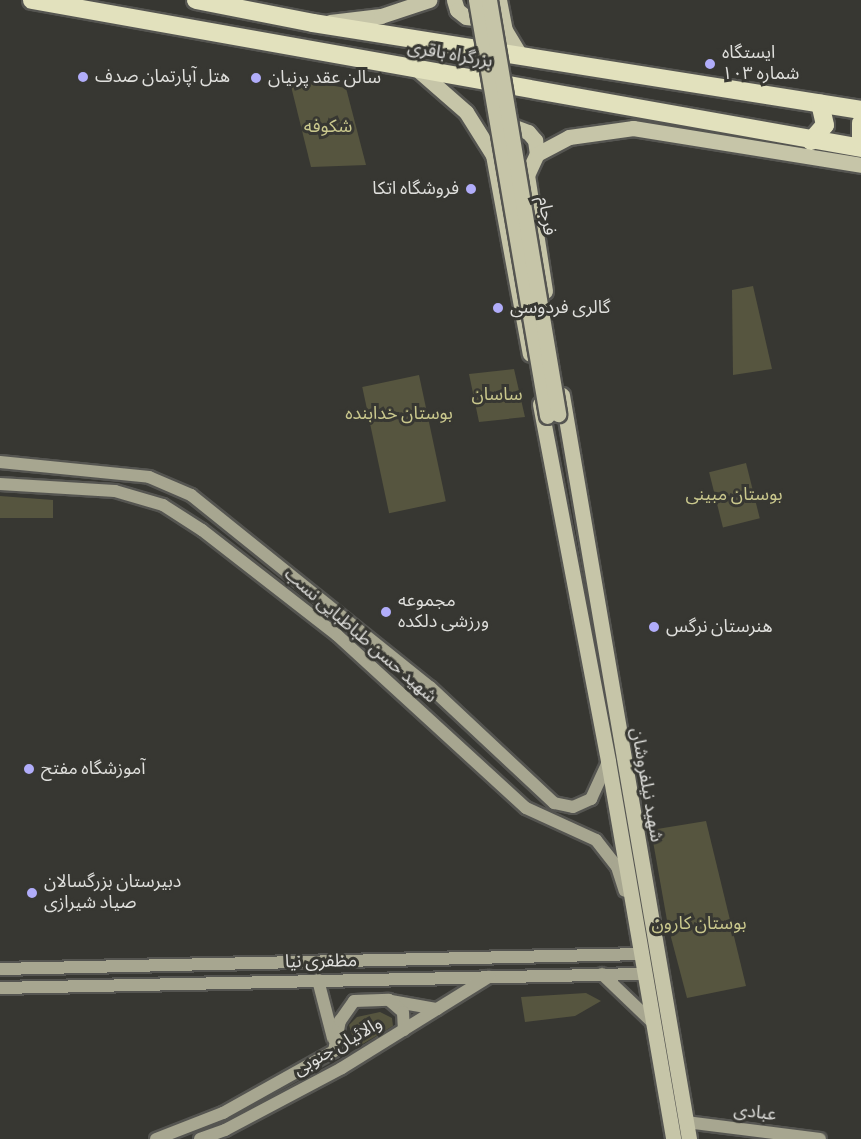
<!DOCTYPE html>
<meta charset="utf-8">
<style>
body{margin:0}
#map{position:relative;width:861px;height:1139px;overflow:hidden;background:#373732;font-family:"Source Sans 3","Noto Sans Arabic",sans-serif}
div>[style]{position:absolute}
.green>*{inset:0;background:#56553f;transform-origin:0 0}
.roads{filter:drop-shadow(2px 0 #555551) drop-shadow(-2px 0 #555551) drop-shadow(0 2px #555551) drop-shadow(0 -2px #555551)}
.secondary>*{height:12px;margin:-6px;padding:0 6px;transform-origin:6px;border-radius:6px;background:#a7a690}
.primary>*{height:15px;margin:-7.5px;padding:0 7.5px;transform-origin:7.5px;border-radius:7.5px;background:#c6c5a8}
.highway>*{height:18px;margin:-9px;padding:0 9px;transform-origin:9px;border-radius:9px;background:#e2e1bd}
.bridges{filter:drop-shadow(2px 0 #555551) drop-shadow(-2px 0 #555551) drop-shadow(0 2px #555551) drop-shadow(0 -2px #555551)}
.primary-bridge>*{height:15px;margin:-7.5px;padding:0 7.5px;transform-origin:7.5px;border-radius:7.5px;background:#c6c5a8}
.dots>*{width:16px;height:16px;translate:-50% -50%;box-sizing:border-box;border:3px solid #373732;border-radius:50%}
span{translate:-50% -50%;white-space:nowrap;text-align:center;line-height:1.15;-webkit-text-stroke:6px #373732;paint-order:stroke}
.poi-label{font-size:18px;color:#dfdfdc}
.left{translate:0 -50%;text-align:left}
.right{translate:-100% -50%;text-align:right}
.street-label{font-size:18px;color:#dfdfdc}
.park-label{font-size:18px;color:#cac88d}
</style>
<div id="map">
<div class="green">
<i style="clip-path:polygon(289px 78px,346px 88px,366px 165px,311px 167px)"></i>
<i style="clip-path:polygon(753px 286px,772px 369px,733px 375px,732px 290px)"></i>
<i style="clip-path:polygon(514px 369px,525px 417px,479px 422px,469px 374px)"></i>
<i style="left:419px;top:375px;width:129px;height:58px;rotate:78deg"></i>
<i style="left:746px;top:463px;width:57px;height:38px;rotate:76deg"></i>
<i style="clip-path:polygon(0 496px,53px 500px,53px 518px,0 518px)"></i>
<i style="clip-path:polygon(706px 821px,746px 986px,687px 998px,668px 926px,651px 830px)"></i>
<i style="clip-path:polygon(586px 993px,601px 1001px,575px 1016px,525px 1022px,521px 997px)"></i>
<i style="clip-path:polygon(380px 1012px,392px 1018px,393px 1026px,356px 1048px,349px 1025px,357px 1017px)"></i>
</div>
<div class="roads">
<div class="secondary">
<i style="left:0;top:462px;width:150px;rotate:5.7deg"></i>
<i style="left:149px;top:477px;width:46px;rotate:23.2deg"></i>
<i style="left:191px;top:495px;width:307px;rotate:38.8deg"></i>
<i style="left:430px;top:687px;width:170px;rotate:43.1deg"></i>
<i style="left:554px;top:803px;width:19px;rotate:12deg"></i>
<i style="left:573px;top:807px;width:20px;rotate:-24deg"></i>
<i style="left:591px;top:799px;width:41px;rotate:-65.3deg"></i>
<i style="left:0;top:484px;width:115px;rotate:3.5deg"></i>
<i style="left:115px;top:491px;width:50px;rotate:16.3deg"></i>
<i style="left:163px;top:505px;width:46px;rotate:32.7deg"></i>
<i style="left:202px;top:530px;width:171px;rotate:37.9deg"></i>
<i style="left:337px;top:635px;width:256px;rotate:42.5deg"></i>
<i style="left:526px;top:808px;width:77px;rotate:24.6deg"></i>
<i style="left:596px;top:840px;width:34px;rotate:52deg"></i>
<i style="left:617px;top:867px;width:25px;rotate:72deg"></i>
<i style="left:0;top:969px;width:640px;rotate:-1.34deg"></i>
<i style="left:602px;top:974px;width:69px;rotate:43.8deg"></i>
<i style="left:318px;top:980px;width:60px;rotate:75.5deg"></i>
<i style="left:0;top:988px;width:643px;rotate:-1.25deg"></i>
<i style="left:391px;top:1001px;width:47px;rotate:9.9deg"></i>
<i style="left:334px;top:1051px;width:31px;rotate:-79deg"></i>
<i style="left:340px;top:1021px;width:24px;rotate:-55deg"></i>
<i style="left:354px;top:1001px;width:35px;rotate:-2deg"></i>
<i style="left:389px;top:1000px;width:18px;rotate:41deg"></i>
<i style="left:403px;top:1012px;width:18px;rotate:87deg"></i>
<i style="left:686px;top:1122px;width:135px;rotate:7.2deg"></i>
<i style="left:156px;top:1139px;width:72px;rotate:-21.2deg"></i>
<i style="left:223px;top:1113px;width:127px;rotate:-29.2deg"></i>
<i style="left:200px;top:1139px;width:27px;rotate:-20deg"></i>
<i style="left:225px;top:1130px;width:132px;rotate:-27.9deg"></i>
<i style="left:342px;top:1068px;width:173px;rotate:-31.8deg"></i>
</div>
<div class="primary">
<i style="left:454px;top:0;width:10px;rotate:73deg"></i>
<i style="left:457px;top:10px;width:11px;rotate:38deg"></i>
<i style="left:466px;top:17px;width:17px;rotate:7deg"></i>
<i style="left:483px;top:19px;width:9px;rotate:-27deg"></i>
<i style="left:499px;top:0;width:31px;rotate:79deg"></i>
<i style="left:505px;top:30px;width:29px;rotate:59deg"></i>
<i style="left:330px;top:22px;width:51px;rotate:-6.7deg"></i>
<i style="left:381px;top:16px;width:51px;rotate:-18.4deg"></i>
<i style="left:418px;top:70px;width:64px;rotate:41.2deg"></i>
<i style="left:466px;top:112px;width:51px;rotate:57.9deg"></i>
<i style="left:493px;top:155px;width:202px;rotate:79.5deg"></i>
<i style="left:501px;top:131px;width:12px;rotate:-24deg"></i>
<i style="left:512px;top:126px;width:17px;rotate:21deg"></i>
<i style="left:528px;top:132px;width:11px;rotate:49deg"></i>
<i style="left:535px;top:140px;width:14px;rotate:82deg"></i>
<i style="left:545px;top:291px;width:117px;rotate:-98.8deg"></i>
<i style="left:527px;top:175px;width:23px;rotate:-65deg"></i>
<i style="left:537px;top:154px;width:36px;rotate:-28deg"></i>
<i style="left:569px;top:137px;width:65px;rotate:-8deg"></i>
<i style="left:633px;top:128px;width:231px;rotate:9.2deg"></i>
<i style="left:562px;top:395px;width:755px;rotate:80.31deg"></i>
<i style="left:540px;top:404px;width:363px;rotate:79.2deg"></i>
<i style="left:608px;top:761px;width:384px;rotate:80.2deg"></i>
</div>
<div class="highway">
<i style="left:32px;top:0;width:842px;rotate:10.12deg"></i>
<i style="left:196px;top:0;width:119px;rotate:11.1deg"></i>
<i style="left:313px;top:23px;width:555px;rotate:9.02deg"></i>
<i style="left:861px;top:123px;width:18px;rotate:90deg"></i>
<i style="left:811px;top:141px;width:21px;rotate:-49deg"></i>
<i style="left:825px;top:125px;width:22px;rotate:-103deg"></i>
</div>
</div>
<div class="bridges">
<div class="primary-bridge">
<i style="left:476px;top:0;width:422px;rotate:80.3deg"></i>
<i style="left:489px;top:0;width:420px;rotate:80.5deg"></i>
</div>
</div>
<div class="dots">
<i style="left:710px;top:64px;background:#b1adfa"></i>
<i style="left:83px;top:77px;background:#b1adfa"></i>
<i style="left:256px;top:78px;background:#b1adfa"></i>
<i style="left:471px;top:189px;background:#b1adfa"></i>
<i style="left:498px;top:308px;background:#b1adfa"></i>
<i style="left:386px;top:612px;background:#b1adfa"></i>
<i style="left:654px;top:627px;background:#b1adfa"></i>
<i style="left:29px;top:769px;background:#b1adfa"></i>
<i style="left:32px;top:893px;background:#b1adfa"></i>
</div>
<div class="poi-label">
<span class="left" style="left:722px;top:64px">ایستگاه<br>شماره ۱۰۳</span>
<span class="left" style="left:95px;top:77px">هتل آپارتمان صدف</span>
<span class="left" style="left:268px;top:78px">سالن عقد پرنیان</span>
<span class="right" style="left:459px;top:189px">فروشگاه اتکا</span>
<span class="left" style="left:510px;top:308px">گالری فردوسی</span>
<span class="left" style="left:398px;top:612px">مجموعه<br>ورزشی دلکده</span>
<span class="left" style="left:666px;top:627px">هنرستان نرگس</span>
<span class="left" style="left:41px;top:769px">آموزشگاه مفتح</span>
<span class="left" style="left:44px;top:893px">دبیرستان بزرگسالان<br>صیاد شیرازی</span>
</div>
<div class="street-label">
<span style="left:450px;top:55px;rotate:10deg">بزرگراه باقری</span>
<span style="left:546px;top:216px;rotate:81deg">فرجام</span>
<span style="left:360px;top:636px;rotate:41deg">شهید حسن طباطبایی نسب</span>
<span style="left:646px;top:785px;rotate:80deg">شهید نیلفروشان</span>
<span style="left:321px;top:962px;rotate:-1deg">مظفری نیا</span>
<span style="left:338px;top:1047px;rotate:-30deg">والائیان جنوبی</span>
<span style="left:755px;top:1113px;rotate:7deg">عبادی</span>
</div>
<div class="park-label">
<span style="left:328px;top:127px">شکوفه</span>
<span style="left:497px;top:395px">ساسان</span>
<span style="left:399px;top:414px">بوستان خدابنده</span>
<span style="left:734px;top:495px">بوستان مبینی</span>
<span style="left:699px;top:924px">بوستان کارون</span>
</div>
</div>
